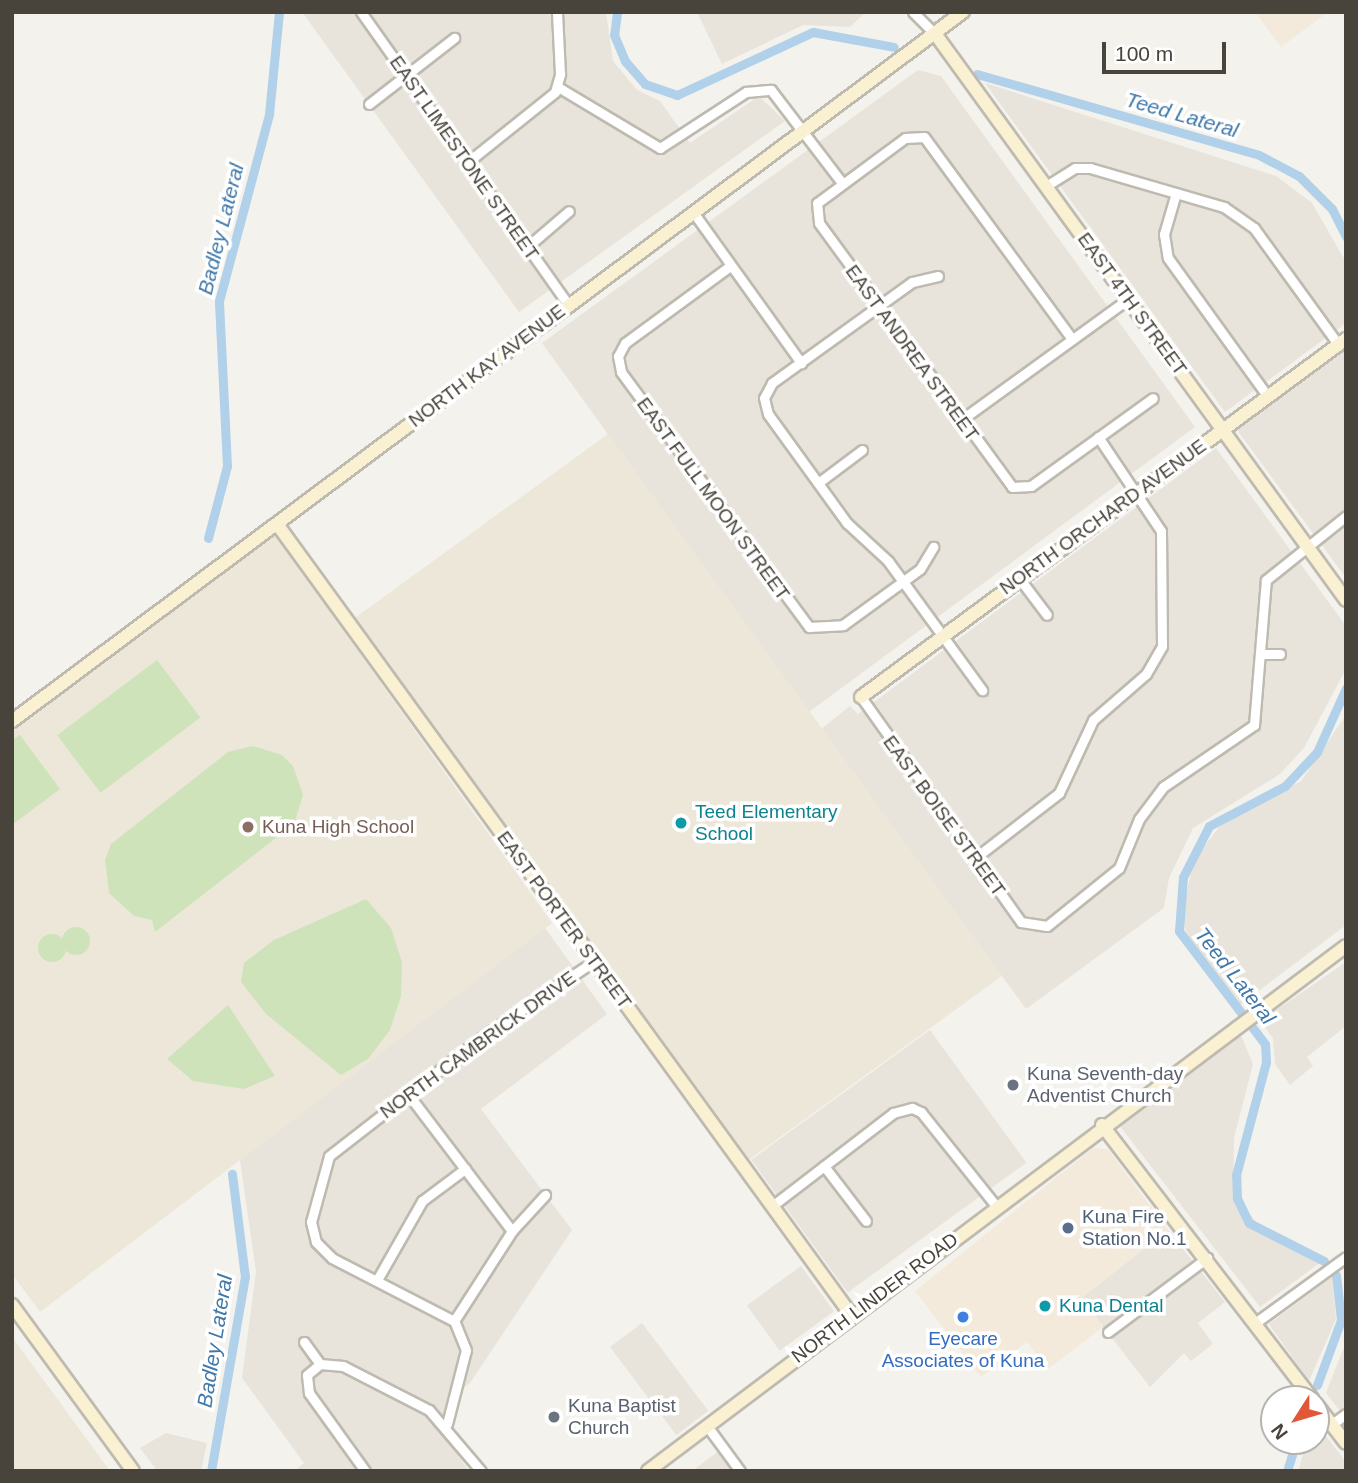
<!DOCTYPE html>
<style>
body{margin:0}
#map{position:relative;width:1358px;height:1483px;overflow:hidden;background:#f4f2ed;font-family:Helvetica,sans-serif}
div>[style]{position:absolute}
.residential>*{inset:0;background:#e8e4db;transform-origin:0 0}
.commercial>*{inset:0;background:#f3eadb}
.education>*{inset:0;background:#ece7d8;transform-origin:0 0}
.green>*{inset:0;background:#cfe3bb;transform-origin:0 0}
.round{border-radius:50%}
.canal>*{height:9px;margin:-4.5px;padding:0 4.5px;transform-origin:4.5px;border-radius:4.5px;background:#b1d0e9}
.roads{filter:drop-shadow(2px 0 #bfbab0) drop-shadow(-2px 0 #bfbab0) drop-shadow(0 2px #bfbab0) drop-shadow(0 -2px #bfbab0)}
.street>*{height:9px;margin:-4.5px;padding:0 4.5px;transform-origin:4.5px;border-radius:4.5px;background:#fff}
.secondary>*{height:12px;margin:-6px;padding:0 6px;transform-origin:6px;border-radius:6px;background:#f9f1d2}
.dots>*{width:19px;height:19px;translate:-50% -50%;box-sizing:border-box;border:4px solid #fff;border-radius:50%}
span{translate:-50% -50%;white-space:nowrap;text-align:center;line-height:1.15;-webkit-text-stroke:7px #fff;paint-order:stroke}
.street-label{font-size:19px;color:#48443b}
.culture-label{font-size:19px;color:#0d838f}
.left{translate:0 -50%;text-align:left}
.education-label{font-size:19px;color:#785e54}
.worship-label{font-size:19px;color:#5b616d}
.service-label{font-size:19px;color:#4e5e75}
.shop-label{font-size:19px;color:#366cbe}
.water-label{font-size:21px;color:#3f78a9;font-style:italic}
.frame{position:absolute;inset:0;border:14px solid #48443b;pointer-events:none}
.north{position:absolute;left:1260px;top:1385px;width:70px;height:70px;box-sizing:border-box;background:#fff;border:2px solid #b6b4b1;border-radius:50%;rotate:233deg;font-size:19px;font-weight:700;line-height:28px;text-align:center;color:#48443b}
.north::after{content:'';display:block;margin:auto;width:24px;height:32px;background:#e25836;clip-path:polygon(50% 0,100% 100%,50% 72%,0 100%)}
.scale{position:absolute;left:1102px;top:42px;width:124px;height:32px;box-sizing:border-box;border:4px solid #48443b;border-top:0;padding-left:9px;font-size:21px;line-height:24px;white-space:nowrap;color:#48443b;-webkit-text-stroke:5px #fff;paint-order:stroke}
</style>
<div id="map">
<div class="residential">
<i style="clip-path:polygon(302px 12px,606px 12px,613px 61px,637px 90px,660px 101px,690px 143px,759px 96px,785px 121px,519px 312px)"></i>
<i style="clip-path:polygon(697px 12px,866px 12px,850px 27px,803px 25px,722px 64px)"></i>
<i style="clip-path:polygon(918px 70px,941px 76px,1195px 427px,809px 712px,542px 343px)"></i>
<i style="clip-path:polygon(985px 83px,1276px 176px,1312px 203px,1346px 262px,1346px 323px,1225px 412px)"></i>
<i style="clip-path:polygon(1346px 350px,1346px 578px,1237px 430px)"></i>
<i style="clip-path:polygon(1216px 448px,1346px 626px,1346px 669px,1304px 748px,1280px 774px,1193px 828px,1169px 878px,1164px 908px,1026px 1009px,821px 729px,850px 706px,858px 714px)"></i>
<i style="clip-path:polygon(1346px 715px,1346px 925px,1240px 1005px,1187px 934px,1182px 917px,1193px 861px,1220px 826px,1301px 781px)"></i>
<i style="clip-path:polygon(545px 928px,607px 1014px,481px 1109px,572px 1230px,470px 1383px,446px 1402px,441px 1432px,469px 1471px,294px 1471px,304px 1463px,242px 1378px,256px 1272px,240px 1160px)"></i>
<i style="clip-path:polygon(1346px 962px,1346px 1026px,1307px 1057px,1313px 1066px,1290px 1085px,1275px 1064px,1273px 1038px,1260px 1021px)"></i>
<i style="left:930px;top:1030px;width:164px;height:221px;rotate:54deg"></i>
<i style="clip-path:polygon(1240px 1033px,1253px 1064px,1234px 1138px,1233px 1198px,1265px 1231px,1321px 1262px,1260px 1307px,1119px 1125px)"></i>
<i style="clip-path:polygon(1168px 1230px,1225px 1302px,1198px 1323px,1213px 1344px,1191px 1361px,1184px 1353px,1150px 1387px,1081px 1298px)"></i>
<i style="left:801px;top:1266px;width:56px;height:67px;rotate:54deg"></i>
<i style="clip-path:polygon(1332px 1277px,1336px 1319px,1309px 1381px,1269px 1324px)"></i>
<i style="left:642px;top:1323px;width:110px;height:40px;rotate:53deg"></i>
<i style="clip-path:polygon(1346px 1342px,1346px 1419px,1326px 1393px)"></i>
<i style="clip-path:polygon(1316px 1423px,1346px 1462px,1346px 1471px,1298px 1471px,1307px 1441px,1316px 1441px)"></i>
<i style="clip-path:polygon(166px 1433px,207px 1443px,201px 1471px,157px 1471px,140px 1448px)"></i>
<i style="clip-path:polygon(728px 1444px,748px 1471px,692px 1471px)"></i>
</div>
<div class="commercial">
<i style="clip-path:polygon(1255px 12px,1328px 12px,1281px 47px)"></i>
<i style="clip-path:polygon(1093px 1148px,1108px 1149px,1168px 1230px,1082px 1298px,1103px 1327px,1048px 1369px,1027px 1342px,981px 1377px,915px 1291px)"></i>
</div>
<div class="education">
<i style="left:608px;top:434px;width:670px;height:313px;rotate:54deg"></i>
<i style="clip-path:polygon(274px 533px,552px 923px,40px 1312px,12px 1274px,12px 731px)"></i>
<i style="clip-path:polygon(12px 1337px,110px 1471px,12px 1471px)"></i>
</div>
<div class="green">
<i style="left:157px;top:660px;width:72px;height:125px;rotate:53deg"></i>
<i style="clip-path:polygon(20px 735px,60px 789px,12px 825px,12px 740px)"></i>
<i style="clip-path:polygon(253px 746px,282px 755px,293px 766px,303px 795px,294px 824px,155px 932px,152px 920px,134px 916px,109px 893px,105px 860px,111px 844px,228px 752px)"></i>
<i style="clip-path:polygon(366px 899px,391px 928px,402px 962px,401px 996px,390px 1030px,368px 1059px,341px 1075px,266px 1014px,241px 982px,244px 963px,274px 940px)"></i>
<i class="round" style="left:62px;top:927px;width:28px;height:28px"></i>
<i class="round" style="left:38px;top:934px;width:28px;height:28px"></i>
<i style="clip-path:polygon(228px 1005px,275px 1076px,244px 1089px,193px 1081px,167px 1059px)"></i>
</div>
<div class="canal">
<i style="left:617px;top:12px;width:23px;rotate:97deg"></i>
<i style="left:614px;top:35px;width:28px;rotate:67deg"></i>
<i style="left:625px;top:61px;width:30px;rotate:49deg"></i>
<i style="left:645px;top:84px;width:34px;rotate:19deg"></i>
<i style="left:677px;top:95px;width:150px;rotate:-24.9deg"></i>
<i style="left:813px;top:32px;width:82px;rotate:10.5deg"></i>
<i style="left:977px;top:74px;width:293px;rotate:16deg"></i>
<i style="left:1259px;top:155px;width:45px;rotate:27.7deg"></i>
<i style="left:1299px;top:176px;width:47px;rotate:45deg"></i>
<i style="left:1332px;top:209px;width:31px;rotate:63deg"></i>
<i style="left:208px;top:538px;width:74px;rotate:-75.2deg"></i>
<i style="left:227px;top:466px;width:165px;rotate:-92.8deg"></i>
<i style="left:219px;top:301px;width:194px;rotate:-75deg"></i>
<i style="left:269px;top:114px;width:102px;rotate:-84.4deg"></i>
<i style="left:1324px;top:1261px;width:84px;rotate:-153.1deg"></i>
<i style="left:1249px;top:1223px;width:28px;rotate:-116deg"></i>
<i style="left:1237px;top:1198px;width:23px;rotate:-92deg"></i>
<i style="left:1236px;top:1175px;width:117px;rotate:-75.1deg"></i>
<i style="left:1266px;top:1062px;width:18px;rotate:-93deg"></i>
<i style="left:1265px;top:1044px;width:142px;rotate:-127.3deg"></i>
<i style="left:1179px;top:931px;width:54px;rotate:-85.8deg"></i>
<i style="left:1183px;top:877px;width:57px;rotate:-63deg"></i>
<i style="left:1209px;top:826px;width:86px;rotate:-27.8deg"></i>
<i style="left:1285px;top:786px;width:47px;rotate:-46.7deg"></i>
<i style="left:1317px;top:752px;width:70px;rotate:-65.6deg"></i>
<i style="left:1317px;top:1385px;width:69px;rotate:-69.7deg"></i>
<i style="left:1341px;top:1320px;width:45px;rotate:-96.3deg"></i>
<i style="left:211px;top:1471px;width:197px;rotate:-80.1deg"></i>
<i style="left:245px;top:1277px;width:104px;rotate:-97.2deg"></i>
<i style="left:1287px;top:1471px;width:31px;rotate:-73deg"></i>
</div>
<div class="roads">
<div class="street">
<i style="left:361px;top:12px;width:358px;rotate:54.7deg"></i>
<i style="left:913px;top:12px;width:33px;rotate:45deg"></i>
<i style="left:558px;top:87px;width:119px;rotate:30.9deg"></i>
<i style="left:660px;top:148px;width:103px;rotate:-33.1deg"></i>
<i style="left:746px;top:92px;width:25px;rotate:-5deg"></i>
<i style="left:771px;top:90px;width:117px;rotate:52.6deg"></i>
<i style="left:369px;top:104px;width:108px;rotate:-37.8deg"></i>
<i style="left:469px;top:161px;width:110px;rotate:-38.7deg"></i>
<i style="left:555px;top:92px;width:19px;rotate:-74deg"></i>
<i style="left:560px;top:74px;width:62px;rotate:-92.8deg"></i>
<i style="left:1046px;top:186px;width:34px;rotate:-32deg"></i>
<i style="left:1075px;top:168px;width:15px"></i>
<i style="left:1090px;top:168px;width:140px;rotate:16.2deg"></i>
<i style="left:1224px;top:207px;width:37px;rotate:35deg"></i>
<i style="left:1254px;top:228px;width:143px;rotate:54.1deg"></i>
<i style="left:1176px;top:193px;width:43px;rotate:106.3deg"></i>
<i style="left:1164px;top:234px;width:24px;rotate:81deg"></i>
<i style="left:1168px;top:258px;width:168px;rotate:54.2deg"></i>
<i style="left:693px;top:212px;width:186px;rotate:54.4deg"></i>
<i style="left:527px;top:247px;width:55px;rotate:-40.6deg"></i>
<i style="left:730px;top:266px;width:130px;rotate:143.7deg"></i>
<i style="left:625px;top:343px;width:15px;rotate:118deg"></i>
<i style="left:618px;top:356px;width:16px;rotate:79deg"></i>
<i style="left:621px;top:372px;width:317px;rotate:53.6deg"></i>
<i style="left:809px;top:627px;width:34px;rotate:-3deg"></i>
<i style="left:843px;top:625px;width:95px;rotate:-36deg"></i>
<i style="left:920px;top:569px;width:26px;rotate:-59deg"></i>
<i style="left:938px;top:276px;width:27px;rotate:167deg"></i>
<i style="left:912px;top:282px;width:173px;rotate:144.2deg"></i>
<i style="left:772px;top:383px;width:17px;rotate:118deg"></i>
<i style="left:764px;top:398px;width:16px;rotate:76deg"></i>
<i style="left:768px;top:414px;width:135px;rotate:54.1deg"></i>
<i style="left:847px;top:523px;width:56px;rotate:42.8deg"></i>
<i style="left:888px;top:561px;width:160px;rotate:53.9deg"></i>
<i style="left:1072px;top:339px;width:250px;rotate:-126.2deg"></i>
<i style="left:924px;top:137px;width:19px;rotate:177deg"></i>
<i style="left:905px;top:138px;width:109px;rotate:143.5deg"></i>
<i style="left:817px;top:203px;width:20px;rotate:84deg"></i>
<i style="left:819px;top:223px;width:327px;rotate:53.8deg"></i>
<i style="left:1012px;top:487px;width:19px;rotate:-3deg"></i>
<i style="left:1031px;top:486px;width:150px;rotate:-35.8deg"></i>
<i style="left:961px;top:420px;width:206px;rotate:-35.9deg"></i>
<i style="left:818px;top:483px;width:55px;rotate:-36.9deg"></i>
<i style="left:1019px;top:578px;width:46px;rotate:52.9deg"></i>
<i style="left:1260px;top:654px;width:20px"></i>
<i style="left:861px;top:697px;width:276px;rotate:54.6deg"></i>
<i style="left:1021px;top:922px;width:26px;rotate:9deg"></i>
<i style="left:1047px;top:926px;width:92px;rotate:-38.9deg"></i>
<i style="left:1119px;top:868px;width:53px;rotate:-67.8deg"></i>
<i style="left:1139px;top:819px;width:40px;rotate:-53deg"></i>
<i style="left:1163px;top:787px;width:110px;rotate:-34.3deg"></i>
<i style="left:1254px;top:725px;width:145px;rotate:-85.3deg"></i>
<i style="left:1266px;top:580px;width:102px;rotate:-38.7deg"></i>
<i style="left:975px;top:858px;width:106px;rotate:-37.7deg"></i>
<i style="left:1059px;top:793px;width:81px;rotate:-65deg"></i>
<i style="left:1093px;top:720px;width:70px;rotate:-41deg"></i>
<i style="left:1146px;top:674px;width:32px;rotate:-60deg"></i>
<i style="left:1162px;top:646px;width:115px;rotate:-90.5deg"></i>
<i style="left:1161px;top:531px;width:113px;rotate:-123.8deg"></i>
<i style="left:408px;top:1094px;width:172px;rotate:52.8deg"></i>
<i style="left:824px;top:1166px;width:69px;rotate:52.6deg"></i>
<i style="left:772px;top:1206px;width:153px;rotate:-37.5deg"></i>
<i style="left:893px;top:1113px;width:20px;rotate:-15deg"></i>
<i style="left:912px;top:1108px;width:10px;rotate:24deg"></i>
<i style="left:921px;top:1112px;width:120px;rotate:51.4deg"></i>
<i style="left:377px;top:1280px;width:91px;rotate:-60.3deg"></i>
<i style="left:422px;top:1201px;width:54px;rotate:-36.7deg"></i>
<i style="left:454px;top:1321px;width:137px;rotate:-152.7deg"></i>
<i style="left:332px;top:1258px;width:23px;rotate:-135deg"></i>
<i style="left:316px;top:1242px;width:21px;rotate:-104deg"></i>
<i style="left:311px;top:1222px;width:68px;rotate:-74.7deg"></i>
<i style="left:329px;top:1156px;width:195px;rotate:-37.9deg"></i>
<i style="left:483px;top:1036px;width:134px;rotate:-34deg"></i>
<i style="left:1255px;top:1323px;width:112px;rotate:-36deg"></i>
<i style="left:1108px;top:1332px;width:124px;rotate:-36.8deg"></i>
<i style="left:304px;top:1342px;width:27px;rotate:54deg"></i>
<i style="left:320px;top:1364px;width:23px;rotate:5deg"></i>
<i style="left:343px;top:1366px;width:97px;rotate:27.1deg"></i>
<i style="left:429px;top:1410px;width:80px;rotate:49.6deg"></i>
<i style="left:320px;top:1364px;width:17px;rotate:140deg"></i>
<i style="left:307px;top:1375px;width:18px;rotate:84deg"></i>
<i style="left:309px;top:1393px;width:96px;rotate:54.3deg"></i>
<i style="left:447px;top:1424px;width:76px;rotate:-75.6deg"></i>
<i style="left:466px;top:1350px;width:31px;rotate:-112deg"></i>
<i style="left:454px;top:1321px;width:107px;rotate:-57.2deg"></i>
<i style="left:512px;top:1231px;width:49px;rotate:-47.5deg"></i>
<i style="left:1332px;top:1424px;width:17px;rotate:-36deg"></i>
<i style="left:707px;top:1426px;width:56px;rotate:53.7deg"></i>
</div>
<div class="secondary">
<i style="left:936px;top:35px;width:698px;rotate:54.03deg"></i>
<i style="left:277px;top:524px;width:979px;rotate:54.02deg"></i>
<i style="left:861px;top:697px;width:603px;rotate:-36.43deg"></i>
<i style="left:12px;top:721px;width:1186px;rotate:-36.71deg"></i>
<i style="left:1102px;top:1125px;width:345px;rotate:52.5deg"></i>
<i style="left:12px;top:1305px;width:205px;rotate:53.9deg"></i>
<i style="left:1316px;top:1404px;width:49px;rotate:52.4deg"></i>
<i style="left:648px;top:1471px;width:873px;rotate:-36.95deg"></i>
</div>
</div>
<div class="dots">
<i style="left:681px;top:823px;background:#0f9aa8"></i>
<i style="left:248px;top:827px;background:#8d6e63"></i>
<i style="left:1013px;top:1085px;background:#6b7280"></i>
<i style="left:1068px;top:1228px;background:#5c6f8a"></i>
<i style="left:1045px;top:1306px;background:#0f9aa8"></i>
<i style="left:963px;top:1317px;background:#3f7fe0"></i>
<i style="left:554px;top:1417px;background:#6b7280"></i>
</div>
<div class="street-label">
<span style="left:464px;top:158px;rotate:55deg">EAST LIMESTONE STREET</span>
<span style="left:1132px;top:304px;rotate:54deg">EAST 4TH STREET</span>
<span style="left:912px;top:353px;rotate:54deg">EAST ANDREA STREET</span>
<span style="left:487px;top:366px;rotate:-37deg">NORTH KAY AVENUE</span>
<span style="left:713px;top:499px;rotate:54deg">EAST FULL MOON STREET</span>
<span style="left:1103px;top:517px;rotate:-36deg">NORTH ORCHARD AVENUE</span>
<span style="left:944px;top:816px;rotate:54deg">EAST BOISE STREET</span>
<span style="left:564px;top:920px;rotate:54deg">EAST PORTER STREET</span>
<span style="left:478px;top:1045px;rotate:-36deg">NORTH CAMBRICK DRIVE</span>
<span style="left:875px;top:1298px;rotate:-37deg">NORTH LINDER ROAD</span>
</div>
<div class="culture-label">
<span class="left" style="left:695px;top:823px">Teed Elementary<br>School</span>
<span class="left" style="left:1059px;top:1306px">Kuna Dental</span>
</div>
<div class="education-label">
<span class="left" style="left:262px;top:827px">Kuna High School</span>
</div>
<div class="worship-label">
<span class="left" style="left:1027px;top:1085px">Kuna Seventh-day<br>Adventist Church</span>
<span class="left" style="left:568px;top:1417px">Kuna Baptist<br>Church</span>
</div>
<div class="service-label">
<span class="left" style="left:1082px;top:1228px">Kuna Fire<br>Station No.1</span>
</div>
<div class="shop-label">
<span style="left:963px;top:1350px">Eyecare<br>Associates of Kuna</span>
</div>
<div class="water-label">
<span style="left:1182px;top:115px;rotate:16deg">Teed Lateral</span>
<span style="left:221px;top:229px;rotate:-76deg">Badley Lateral</span>
<span style="left:1235px;top:976px;rotate:52deg">Teed Lateral</span>
<span style="left:215px;top:1341px;rotate:-81deg">Badley Lateral</span>
</div>
<div class="frame"></div>
<div class="north">N</div>
<div class="scale">100 m</div>
</div>
